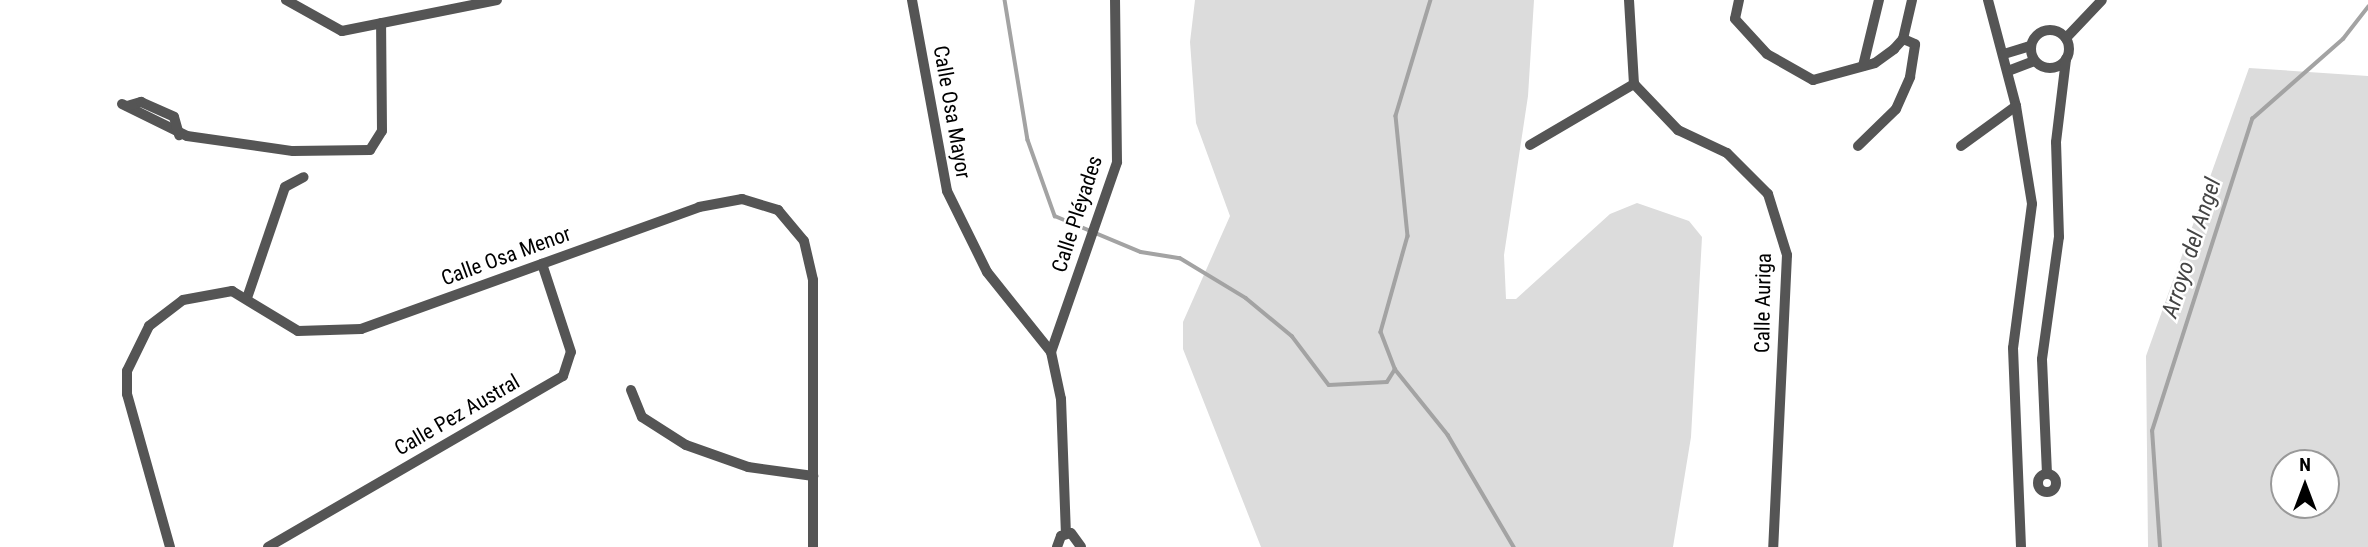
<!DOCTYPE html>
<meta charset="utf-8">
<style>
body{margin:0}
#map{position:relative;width:2368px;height:547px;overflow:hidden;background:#fff;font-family:"Roboto Condensed",sans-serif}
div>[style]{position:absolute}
.green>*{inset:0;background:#dcdcdc}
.stream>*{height:3.5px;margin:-1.75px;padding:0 1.75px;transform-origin:1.75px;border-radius:1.75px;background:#a3a3a3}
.minor>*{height:10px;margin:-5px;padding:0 5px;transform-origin:5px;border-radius:5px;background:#555}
.minor>.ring{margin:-5px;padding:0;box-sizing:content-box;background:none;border:10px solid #555;border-radius:50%}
span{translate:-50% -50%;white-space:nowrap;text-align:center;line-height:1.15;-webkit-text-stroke:5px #fff;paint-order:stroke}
.street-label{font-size:21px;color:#000}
.water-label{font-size:23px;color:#444;font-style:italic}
.north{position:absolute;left:2270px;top:449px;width:70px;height:70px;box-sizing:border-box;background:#fff;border:2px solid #999;border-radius:50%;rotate:0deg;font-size:19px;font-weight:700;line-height:28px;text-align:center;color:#000}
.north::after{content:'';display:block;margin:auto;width:24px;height:32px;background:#000;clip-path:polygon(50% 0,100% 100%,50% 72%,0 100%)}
</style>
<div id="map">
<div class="green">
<i style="clip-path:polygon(1195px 0,1534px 0,1528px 96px,1504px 255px,1506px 299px,1516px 299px,1610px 214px,1637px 203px,1689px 221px,1702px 237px,1691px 437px,1673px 547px,1261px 547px,1183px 349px,1183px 322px,1230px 216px,1196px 123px,1190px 42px)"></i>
<i style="clip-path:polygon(evenodd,2249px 68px,2368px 76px,2368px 547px,2148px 547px,2146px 356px,2249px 68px,2326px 463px,2326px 505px,2284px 505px,2284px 463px,2326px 463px)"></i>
</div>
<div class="stream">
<i style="left:1005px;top:0;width:142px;rotate:80.7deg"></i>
<i style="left:1028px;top:140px;width:81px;rotate:70.4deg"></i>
<i style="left:1055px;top:216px;width:93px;rotate:22.7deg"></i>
<i style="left:1141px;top:252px;width:39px;rotate:9deg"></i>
<i style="left:1180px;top:258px;width:77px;rotate:31.2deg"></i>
<i style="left:1246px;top:298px;width:60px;rotate:39.6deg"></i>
<i style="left:1292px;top:336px;width:61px;rotate:52.9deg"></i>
<i style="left:1329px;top:385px;width:58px;rotate:-3deg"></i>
<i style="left:1387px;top:382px;width:15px;rotate:-58deg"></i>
<i style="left:1431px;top:0;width:121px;rotate:106.8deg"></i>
<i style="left:1396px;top:116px;width:121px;rotate:84.3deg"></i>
<i style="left:1408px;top:236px;width:100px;rotate:105.7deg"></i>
<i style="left:1381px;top:332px;width:40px;rotate:69deg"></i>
<i style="left:1395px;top:369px;width:85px;rotate:51.2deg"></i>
<i style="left:1448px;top:435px;width:130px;rotate:59.5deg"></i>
<i style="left:2160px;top:547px;width:116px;rotate:-93.9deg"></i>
<i style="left:2152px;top:431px;width:328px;rotate:-72.2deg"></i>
<i style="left:2252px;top:119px;width:121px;rotate:-41.3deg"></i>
<i style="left:2343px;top:39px;width:41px;rotate:-52deg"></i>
</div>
<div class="minor">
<i style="left:286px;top:0;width:64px;rotate:29deg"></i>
<i style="left:342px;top:31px;width:158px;rotate:-11.3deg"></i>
<i style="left:912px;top:0;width:194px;rotate:79.6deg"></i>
<i style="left:947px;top:191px;width:90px;rotate:63.7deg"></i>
<i style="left:987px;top:272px;width:102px;rotate:51.3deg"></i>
<i style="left:1051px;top:352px;width:48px;rotate:78deg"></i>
<i style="left:1061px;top:399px;width:134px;rotate:87.9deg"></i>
<i style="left:1629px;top:0;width:84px;rotate:86.6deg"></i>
<i style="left:1634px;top:84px;width:64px;rotate:46.3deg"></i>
<i style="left:1678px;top:130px;width:54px;rotate:25.1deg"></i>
<i style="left:1727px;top:153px;width:58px;rotate:45deg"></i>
<i style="left:1768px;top:194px;width:64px;rotate:72.7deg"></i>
<i style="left:1787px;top:255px;width:292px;rotate:92.7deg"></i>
<i style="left:1739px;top:0;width:19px;rotate:102deg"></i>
<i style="left:1735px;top:19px;width:47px;rotate:47.6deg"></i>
<i style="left:1767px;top:54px;width:53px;rotate:29.5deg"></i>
<i style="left:1813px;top:80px;width:64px;rotate:-15.3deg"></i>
<i style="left:1875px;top:63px;width:24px;rotate:-36deg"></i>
<i style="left:1894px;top:49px;width:13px;rotate:-48deg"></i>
<i style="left:1903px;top:39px;width:40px;rotate:-77deg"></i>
<i style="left:1988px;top:0;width:110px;rotate:75.2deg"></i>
<i style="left:2016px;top:106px;width:99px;rotate:80.7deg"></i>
<i style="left:2032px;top:204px;width:145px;rotate:97.5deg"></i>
<i style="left:2013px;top:348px;width:199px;rotate:87.7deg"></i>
<i class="ring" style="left:2031px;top:30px;width:28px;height:28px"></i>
<i style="left:2066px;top:38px;width:52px;rotate:-46.5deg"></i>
<i style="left:2004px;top:54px;width:27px;rotate:-17deg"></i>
<i style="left:1863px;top:66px;width:68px;rotate:-76.4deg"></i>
<i style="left:2008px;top:71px;width:28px;rotate:-21deg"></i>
<i style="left:122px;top:104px;width:72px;rotate:26.2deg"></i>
<i style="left:187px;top:136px;width:107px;rotate:8.1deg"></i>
<i style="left:293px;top:151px;width:77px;rotate:-0.7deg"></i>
<i style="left:370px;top:150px;width:22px;rotate:-58deg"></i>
<i style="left:382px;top:131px;width:108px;rotate:-90.5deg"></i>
<i style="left:127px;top:106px;width:15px;rotate:-16deg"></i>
<i style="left:141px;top:102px;width:36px;rotate:24deg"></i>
<i style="left:174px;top:117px;width:19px;rotate:74deg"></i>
<i style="left:1530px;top:145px;width:121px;rotate:-30.4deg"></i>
<i style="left:1858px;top:146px;width:53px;rotate:-44.2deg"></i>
<i style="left:1896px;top:109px;width:35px;rotate:-66deg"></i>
<i style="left:1910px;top:77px;width:33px;rotate:-81deg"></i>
<i style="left:1915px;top:44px;width:13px;rotate:-157deg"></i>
<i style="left:1961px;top:146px;width:68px;rotate:-36deg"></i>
<i style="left:247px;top:298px;width:117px;rotate:-71.1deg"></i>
<i style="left:285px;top:187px;width:21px;rotate:-28deg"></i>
<i style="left:1051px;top:352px;width:201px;rotate:-70.8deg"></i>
<i style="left:1117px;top:162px;width:162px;rotate:-90.7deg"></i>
<i style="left:631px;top:390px;width:29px;rotate:68deg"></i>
<i style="left:642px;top:417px;width:52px;rotate:32.5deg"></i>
<i style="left:686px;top:445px;width:66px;rotate:19.5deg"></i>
<i style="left:748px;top:467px;width:66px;rotate:7.9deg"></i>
<i class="ring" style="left:2038px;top:474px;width:8px;height:8px"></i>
<i style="left:2047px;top:474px;width:115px;rotate:-92.5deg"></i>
<i style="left:2042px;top:359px;width:123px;rotate:-82.1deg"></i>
<i style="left:2059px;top:237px;width:95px;rotate:-91.8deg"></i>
<i style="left:2056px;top:142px;width:84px;rotate:-83.1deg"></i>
<i style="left:170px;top:547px;width:159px;rotate:-105.7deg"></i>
<i style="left:127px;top:394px;width:23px;rotate:-90deg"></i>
<i style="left:127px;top:371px;width:50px;rotate:-63.9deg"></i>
<i style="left:149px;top:326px;width:43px;rotate:-37.4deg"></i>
<i style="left:183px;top:300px;width:50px;rotate:-10.4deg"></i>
<i style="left:232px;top:291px;width:77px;rotate:31.2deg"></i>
<i style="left:298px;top:331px;width:63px;rotate:-1.8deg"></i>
<i style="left:361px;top:329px;width:359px;rotate:-19.8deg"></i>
<i style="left:699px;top:207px;width:44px;rotate:-10.5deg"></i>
<i style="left:742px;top:199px;width:38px;rotate:17deg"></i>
<i style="left:778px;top:210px;width:40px;rotate:50deg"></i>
<i style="left:804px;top:241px;width:40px;rotate:77deg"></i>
<i style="left:813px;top:280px;width:267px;rotate:90deg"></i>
<i style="left:268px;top:547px;width:341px;rotate:-30.1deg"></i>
<i style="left:563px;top:376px;width:25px;rotate:-72deg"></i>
<i style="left:571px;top:352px;width:93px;rotate:-108.2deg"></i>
<i style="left:1057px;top:547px;width:12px;rotate:-70deg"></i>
<i style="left:1061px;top:536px;width:10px;rotate:-17deg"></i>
<i style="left:1071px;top:533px;width:17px;rotate:54deg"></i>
</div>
<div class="street-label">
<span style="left:952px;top:112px;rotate:80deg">Calle Osa Mayor</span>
<span style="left:1077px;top:214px;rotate:-72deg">Calle Pléyades</span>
<span style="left:506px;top:256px;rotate:-20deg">Calle Osa Menor</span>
<span style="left:1763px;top:303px;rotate:-89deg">Calle Auriga</span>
<span style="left:457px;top:415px;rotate:-30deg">Calle Pez Austral</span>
</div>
<div class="water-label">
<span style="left:2192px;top:248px;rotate:-72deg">Arroyo del Angel</span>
</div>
<div class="north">N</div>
</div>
